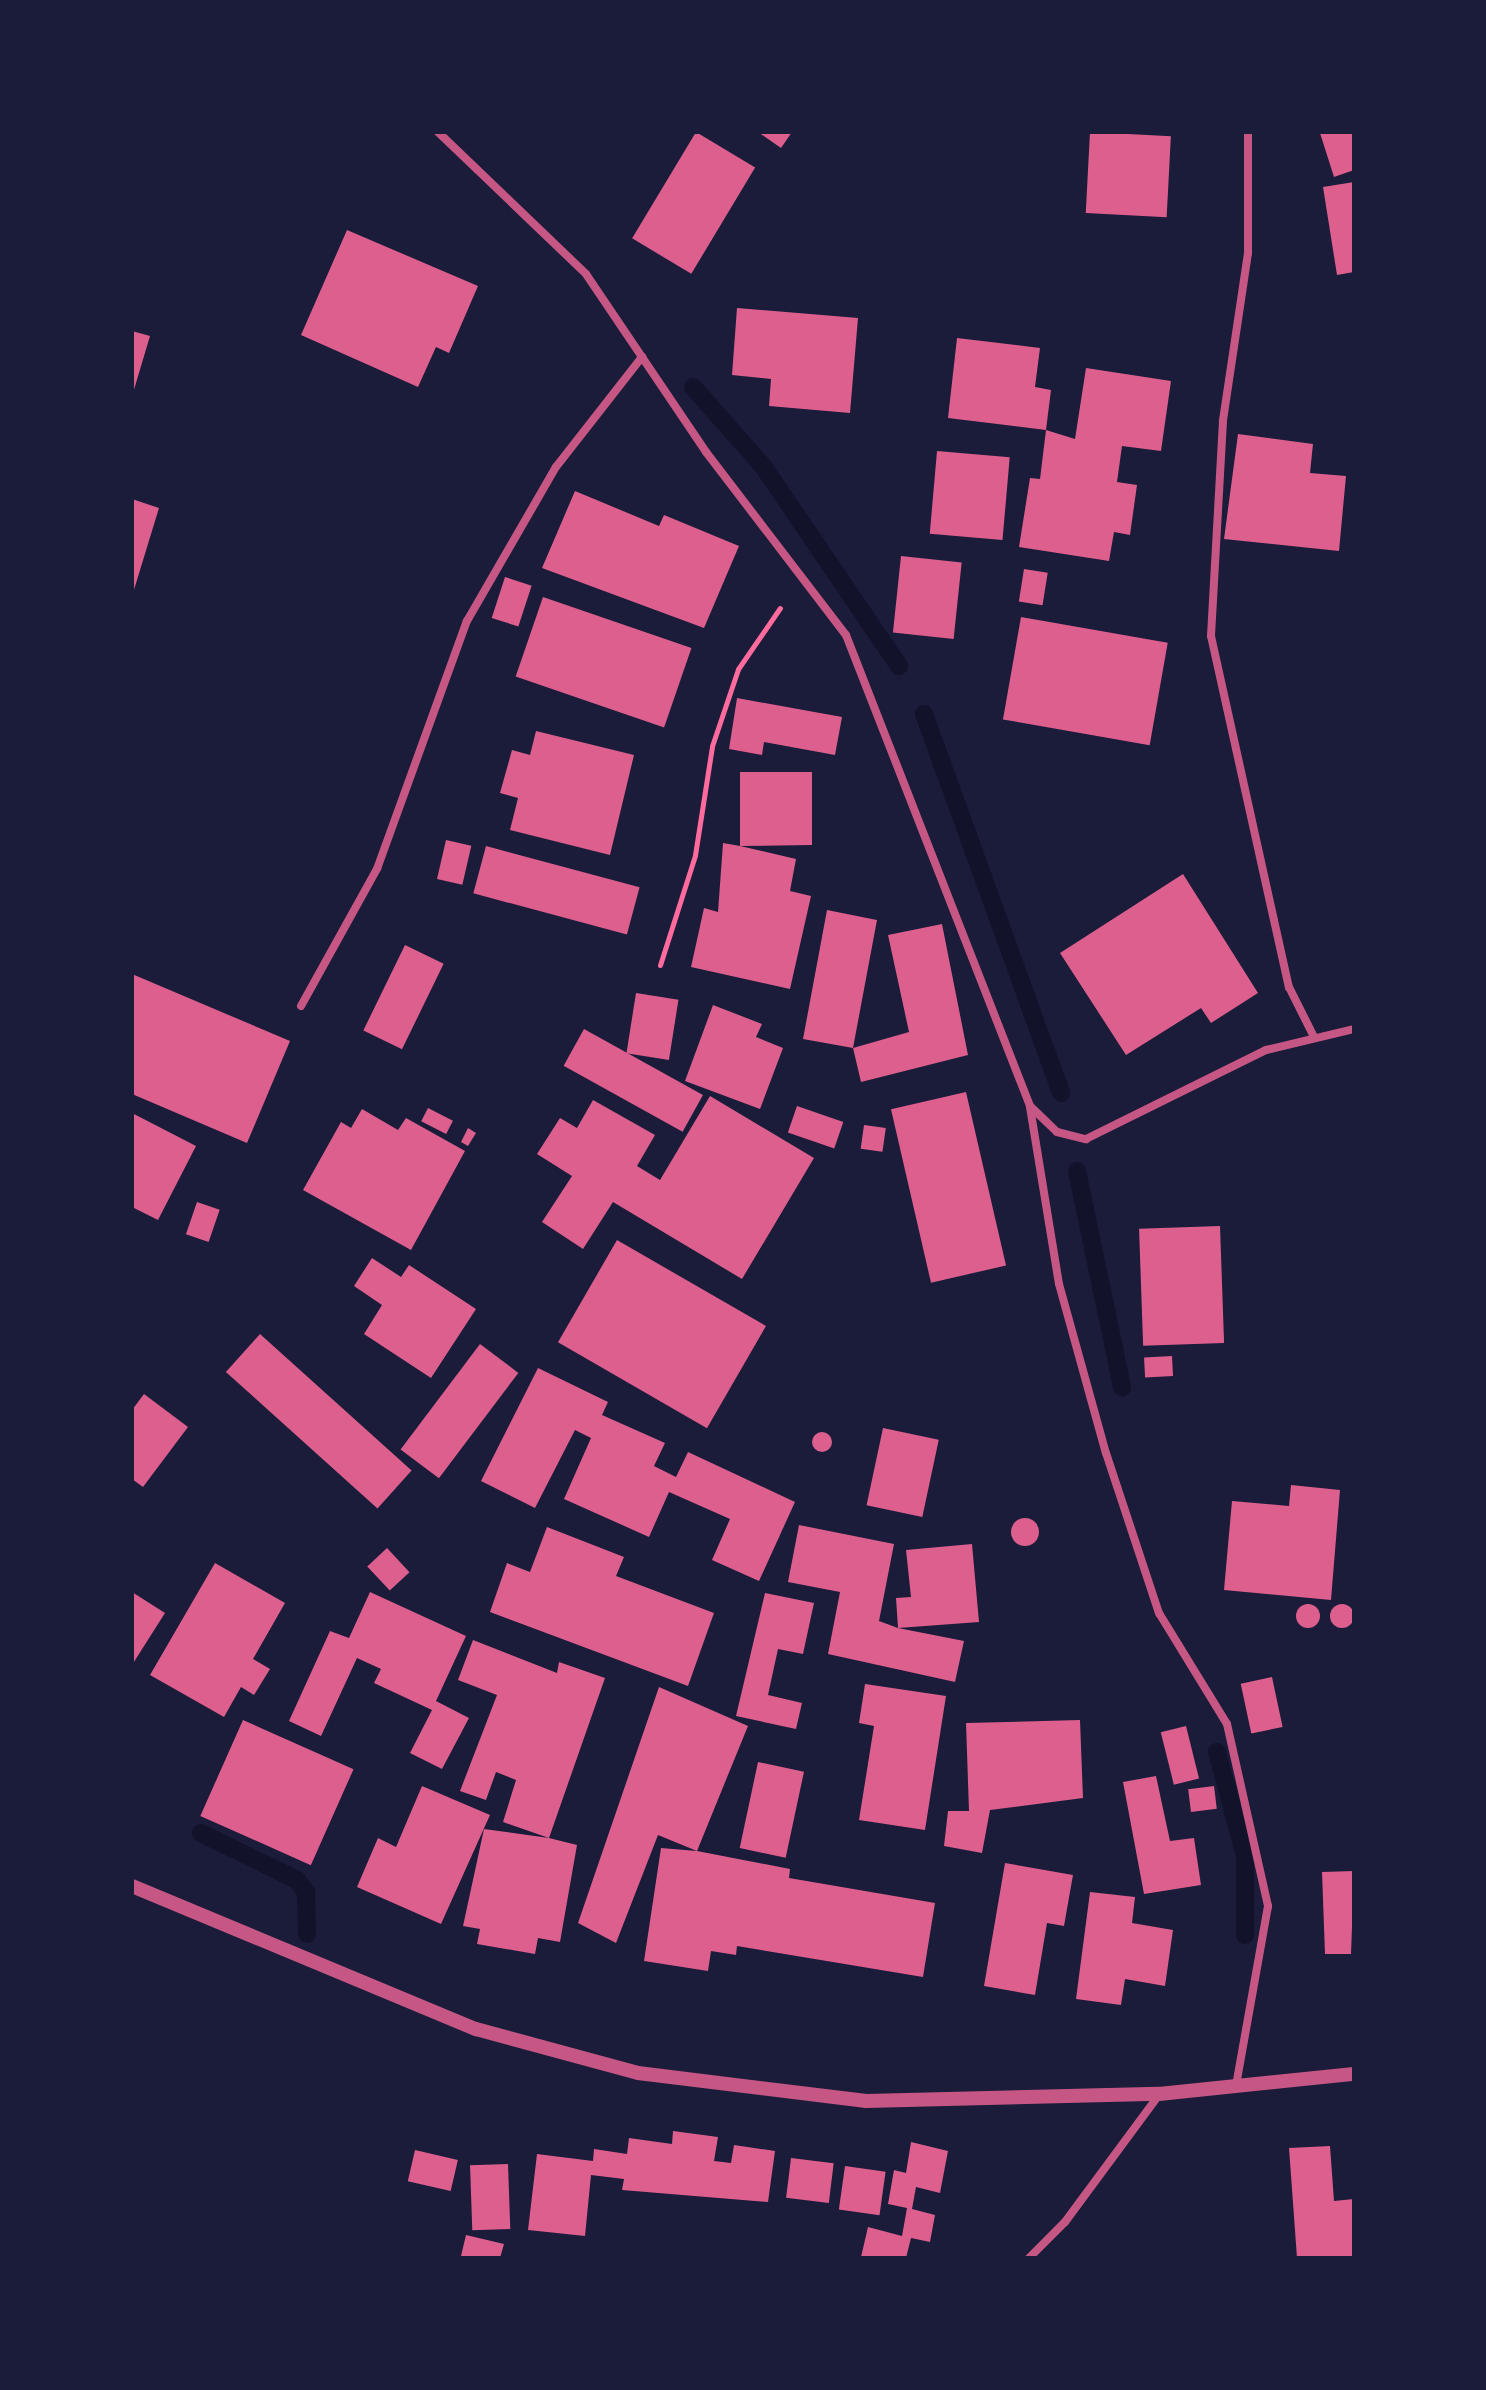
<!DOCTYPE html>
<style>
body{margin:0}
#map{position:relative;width:1486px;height:2390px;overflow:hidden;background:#1b1b3a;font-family:Raleway,sans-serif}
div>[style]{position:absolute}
.stream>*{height:18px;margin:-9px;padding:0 9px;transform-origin:9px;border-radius:9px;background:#12122b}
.building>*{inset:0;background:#dd5f8e;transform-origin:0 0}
.round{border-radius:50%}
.path>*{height:5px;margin:-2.5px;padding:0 2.5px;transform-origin:2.5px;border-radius:2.5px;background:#ff6b9d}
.minor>*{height:8px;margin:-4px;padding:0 4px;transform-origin:4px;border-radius:4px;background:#c65784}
.tertiary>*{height:14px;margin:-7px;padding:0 7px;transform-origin:7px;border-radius:7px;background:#c65784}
span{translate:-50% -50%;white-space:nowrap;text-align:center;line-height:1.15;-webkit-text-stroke:8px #1b1b3a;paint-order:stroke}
.frame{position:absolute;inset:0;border:134px solid #1b1b3a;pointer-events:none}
</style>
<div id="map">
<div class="stream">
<i style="left:693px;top:387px;width:106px;rotate:48.5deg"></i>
<i style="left:763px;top:466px;width:242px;rotate:55.8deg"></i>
<i style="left:924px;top:714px;width:403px;rotate:70.1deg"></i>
<i style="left:1077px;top:1171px;width:221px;rotate:78.2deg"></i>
<i style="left:1217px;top:1752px;width:108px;rotate:74.9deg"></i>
<i style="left:1245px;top:1856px;width:79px;rotate:90deg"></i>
<i style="left:201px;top:1833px;width:107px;rotate:26.1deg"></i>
<i style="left:297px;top:1880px;width:15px;rotate:53deg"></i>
<i style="left:306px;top:1892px;width:42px;rotate:88.6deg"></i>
</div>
<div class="building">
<i style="left:696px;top:132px;width:69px;height:124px;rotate:31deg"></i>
<i style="clip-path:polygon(758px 132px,792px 132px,781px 148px)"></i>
<i style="left:1090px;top:132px;width:81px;height:81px;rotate:3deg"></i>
<i style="clip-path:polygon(1354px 132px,1354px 170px,1334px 177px,1320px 133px)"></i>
<i style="clip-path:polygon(1354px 182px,1354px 272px,1337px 275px,1323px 187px)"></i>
<i style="clip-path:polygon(347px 230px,478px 286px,449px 353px,436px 347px,418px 387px,301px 335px)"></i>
<i style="clip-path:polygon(737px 308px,858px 318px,850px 413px,769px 406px,771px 379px,732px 375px)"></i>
<i style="clip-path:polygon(132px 331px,150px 336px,133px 393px,132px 393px)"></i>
<i style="clip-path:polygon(957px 338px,1040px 348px,1035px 387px,1051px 390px,1046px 430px,948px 418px)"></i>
<i style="clip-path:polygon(1086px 368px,1171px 381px,1161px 451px,1122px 446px,1117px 482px,1137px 485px,1130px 535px,1114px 532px,1109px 561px,1019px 547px,1030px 478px,1040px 479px,1046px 430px,1075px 439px)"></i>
<i style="clip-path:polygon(1238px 434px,1313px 444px,1310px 473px,1346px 476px,1339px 551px,1224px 539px)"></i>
<i style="left:937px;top:451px;width:73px;height:83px;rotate:5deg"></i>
<i style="clip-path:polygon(575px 491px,659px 526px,664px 515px,739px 546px,704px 628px,542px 568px)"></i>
<i style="clip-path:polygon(132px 499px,159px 508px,133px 593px,132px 593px)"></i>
<i style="left:901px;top:556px;width:61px;height:77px;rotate:6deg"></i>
<i style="left:1024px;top:569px;width:24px;height:33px;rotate:9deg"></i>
<i style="left:505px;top:577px;width:28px;height:43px;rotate:18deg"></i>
<i style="left:543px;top:597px;width:157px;height:84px;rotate:19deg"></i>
<i style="left:1021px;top:617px;width:149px;height:104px;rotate:10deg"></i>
<i style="clip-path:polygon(737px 698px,842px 717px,835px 755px,764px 742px,762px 755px,729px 749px)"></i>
<i style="clip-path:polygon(536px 731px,634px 755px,610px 855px,510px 830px,518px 798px,500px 793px,512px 750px,530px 755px)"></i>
<i style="clip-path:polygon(740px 772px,812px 772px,812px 845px,740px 846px,796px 859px,790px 891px,811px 896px,790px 989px,691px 967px,704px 908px,718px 912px,723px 843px,740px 846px)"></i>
<i style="left:446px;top:840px;width:26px;height:40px;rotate:13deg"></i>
<i style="left:486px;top:846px;width:159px;height:49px;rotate:15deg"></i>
<i style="clip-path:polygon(1183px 874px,1258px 993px,1211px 1023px,1201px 1008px,1126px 1055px,1060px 953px)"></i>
<i style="clip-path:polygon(827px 910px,877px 920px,853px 1048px,909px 1032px,888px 935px,942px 924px,968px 1055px,861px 1082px,853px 1048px,803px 1039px)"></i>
<i style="left:405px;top:945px;width:43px;height:95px;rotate:26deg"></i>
<i style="clip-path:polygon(132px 974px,290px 1041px,247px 1143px,132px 1094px)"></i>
<i style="left:636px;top:993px;width:43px;height:61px;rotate:9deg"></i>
<i style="clip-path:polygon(713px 1005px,762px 1024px,756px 1037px,783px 1048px,760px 1109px,685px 1081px)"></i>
<i style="left:584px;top:1029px;width:136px;height:42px;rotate:29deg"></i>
<i style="left:966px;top:1092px;width:178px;height:77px;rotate:77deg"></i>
<i style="clip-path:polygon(710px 1096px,814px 1158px,742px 1279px,613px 1202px,583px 1249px,542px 1222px,572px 1176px,537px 1154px,560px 1118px,577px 1128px,593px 1100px,655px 1135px,637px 1166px,660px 1180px)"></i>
<i style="left:797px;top:1106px;width:49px;height:28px;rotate:19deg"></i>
<i style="left:428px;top:1108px;width:28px;height:15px;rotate:27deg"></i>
<i style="clip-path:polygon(362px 1109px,398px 1130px,406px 1118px,465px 1151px,411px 1250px,303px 1190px,341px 1122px,351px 1128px)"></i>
<i style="clip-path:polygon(132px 1113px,196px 1146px,158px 1220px,132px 1207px)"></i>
<i style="left:864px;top:1125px;width:22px;height:24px;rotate:8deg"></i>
<i style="clip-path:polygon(468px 1128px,476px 1133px,468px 1146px,461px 1142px)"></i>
<i style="left:197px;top:1202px;width:24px;height:34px;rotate:19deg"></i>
<i style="left:1220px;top:1226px;width:117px;height:81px;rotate:88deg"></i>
<i style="left:617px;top:1240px;width:172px;height:118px;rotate:30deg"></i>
<i style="clip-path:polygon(372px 1258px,401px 1277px,409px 1265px,476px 1309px,431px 1378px,364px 1334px,382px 1305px,354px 1286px)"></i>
<i style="left:260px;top:1334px;width:204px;height:51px;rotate:42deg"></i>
<i style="left:480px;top:1344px;width:48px;height:132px;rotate:37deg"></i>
<i style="left:1172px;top:1356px;width:20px;height:28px;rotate:87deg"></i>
<i style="clip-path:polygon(538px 1368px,608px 1402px,602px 1415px,665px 1443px,654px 1466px,676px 1477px,688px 1452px,795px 1502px,759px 1581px,712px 1560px,730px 1519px,669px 1492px,649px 1537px,564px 1499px,591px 1438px,575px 1430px,535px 1508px,481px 1481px)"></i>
<i style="clip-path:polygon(144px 1394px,188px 1427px,143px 1487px,132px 1479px,132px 1410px)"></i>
<i style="left:883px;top:1428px;width:57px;height:79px;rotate:12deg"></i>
<i class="round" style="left:812px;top:1432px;width:20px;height:20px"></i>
<i style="clip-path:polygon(1291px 1485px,1340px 1490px,1331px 1600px,1224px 1590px,1232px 1501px,1289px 1506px)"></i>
<i class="round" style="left:1011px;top:1518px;width:28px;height:28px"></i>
<i style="clip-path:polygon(799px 1525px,894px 1544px,879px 1621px,898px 1628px,896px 1598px,911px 1597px,906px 1550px,972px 1544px,979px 1622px,898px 1628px,964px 1641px,955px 1682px,828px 1654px,840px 1592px,788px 1582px)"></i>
<i style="clip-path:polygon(547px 1527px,624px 1557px,616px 1576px,714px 1613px,688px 1686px,490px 1612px,507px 1563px,530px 1572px)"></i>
<i style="left:387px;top:1548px;width:33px;height:27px;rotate:47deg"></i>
<i style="clip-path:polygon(215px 1563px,285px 1603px,253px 1659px,270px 1669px,254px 1695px,241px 1687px,224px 1717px,150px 1675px)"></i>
<i style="clip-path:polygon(132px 1592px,165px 1613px,132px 1665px)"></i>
<i style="clip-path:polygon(370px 1592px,466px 1636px,436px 1701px,469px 1718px,442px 1769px,410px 1753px,432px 1710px,374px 1683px,381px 1669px,357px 1658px,321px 1736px,289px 1721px,330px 1631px,349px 1638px)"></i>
<i style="clip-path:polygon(765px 1593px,814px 1603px,803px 1654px,778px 1649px,768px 1695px,802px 1703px,796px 1729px,736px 1716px)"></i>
<i class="round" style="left:1330px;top:1604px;width:24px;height:24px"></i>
<i class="round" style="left:1296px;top:1604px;width:24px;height:24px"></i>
<i style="clip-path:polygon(473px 1640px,557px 1673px,559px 1662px,605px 1678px,549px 1838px,577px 1845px,560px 1942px,538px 1938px,535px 1954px,477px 1944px,480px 1929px,463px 1926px,484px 1829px,549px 1838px,503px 1822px,516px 1780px,496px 1772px,486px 1800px,460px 1791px,497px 1695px,458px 1680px)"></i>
<i style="left:1272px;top:1677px;width:51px;height:32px;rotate:78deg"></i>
<i style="clip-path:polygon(865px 1684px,946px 1696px,925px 1830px,859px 1820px,874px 1726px,859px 1723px)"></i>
<i style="clip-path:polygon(659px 1687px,748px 1726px,697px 1851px,790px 1869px,789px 1878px,935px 1903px,923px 1977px,737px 1946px,736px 1955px,711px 1951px,708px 1971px,644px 1961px,661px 1848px,697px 1851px,658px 1835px,616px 1943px,578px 1923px)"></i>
<i style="left:243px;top:1720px;width:121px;height:105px;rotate:24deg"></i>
<i style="clip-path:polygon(1080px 1720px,1083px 1798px,990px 1810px,982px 1853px,944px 1846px,948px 1811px,969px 1811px,966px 1723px)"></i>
<i style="left:1186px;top:1726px;width:54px;height:26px;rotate:76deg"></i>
<i style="left:758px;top:1762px;width:47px;height:88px;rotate:12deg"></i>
<i style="clip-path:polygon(1156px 1776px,1170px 1841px,1194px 1838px,1201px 1885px,1144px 1894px,1123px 1782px)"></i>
<i style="clip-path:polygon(422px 1786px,490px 1815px,441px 1924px,357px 1887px,378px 1838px,396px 1847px)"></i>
<i style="left:1214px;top:1786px;width:23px;height:26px;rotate:83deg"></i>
<i style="clip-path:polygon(1005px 1863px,1073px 1875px,1064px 1926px,1047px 1923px,1035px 1995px,984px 1986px)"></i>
<i style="clip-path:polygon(1354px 1871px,1351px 1954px,1325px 1954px,1322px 1872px)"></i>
<i style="clip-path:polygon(1090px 1892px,1135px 1897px,1132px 1923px,1173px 1930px,1165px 1986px,1125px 1979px,1121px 2005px,1076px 1999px)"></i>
<i style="clip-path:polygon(673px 2131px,718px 2137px,714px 2161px,731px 2163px,734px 2145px,775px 2151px,768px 2202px,622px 2190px,624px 2179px,591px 2175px,585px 2236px,528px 2230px,537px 2154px,593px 2161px,594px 2149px,627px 2154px,629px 2138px,672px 2144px)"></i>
<i style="clip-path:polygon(911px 2142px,948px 2151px,940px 2193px,916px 2187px,912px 2209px,935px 2215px,930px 2242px,911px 2238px,906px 2258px,861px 2257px,868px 2227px,902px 2236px,907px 2208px,888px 2204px,894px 2170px,906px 2173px)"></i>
<i style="clip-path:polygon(1330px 2146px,1334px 2201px,1354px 2199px,1354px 2258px,1297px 2258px,1289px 2148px)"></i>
<i style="left:415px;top:2150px;width:44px;height:32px;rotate:13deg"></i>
<i style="left:791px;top:2158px;width:43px;height:40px;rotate:7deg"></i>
<i style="left:508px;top:2164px;width:65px;height:38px;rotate:88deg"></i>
<i style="left:845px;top:2166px;width:41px;height:44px;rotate:8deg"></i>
<i style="clip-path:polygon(466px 2235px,504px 2244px,500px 2258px,461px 2256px)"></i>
</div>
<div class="path">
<i style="left:660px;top:965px;width:115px;rotate:-72.3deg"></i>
<i style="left:695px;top:855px;width:110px;rotate:-81.1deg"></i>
<i style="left:712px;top:746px;width:81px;rotate:-71.3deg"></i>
<i style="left:738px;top:669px;width:74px;rotate:-55.5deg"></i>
</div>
<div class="minor">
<i style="left:438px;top:132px;width:205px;rotate:43.8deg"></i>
<i style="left:586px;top:274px;width:215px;rotate:56deg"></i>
<i style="left:706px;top:452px;width:230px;rotate:52.6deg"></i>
<i style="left:846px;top:635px;width:506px;rotate:68.66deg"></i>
<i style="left:1030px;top:1106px;width:37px;rotate:44deg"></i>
<i style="left:1057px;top:1132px;width:30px;rotate:14deg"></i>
<i style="left:1086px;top:1139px;width:201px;rotate:-26.3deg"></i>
<i style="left:1266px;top:1050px;width:90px;rotate:-13.4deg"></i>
<i style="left:1248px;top:132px;width:121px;rotate:90deg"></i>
<i style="left:1248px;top:253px;width:170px;rotate:98.5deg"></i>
<i style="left:1223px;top:421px;width:215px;rotate:93.2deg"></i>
<i style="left:1211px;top:636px;width:360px;rotate:77.5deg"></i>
<i style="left:1289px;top:987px;width:54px;rotate:63.4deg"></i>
<i style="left:301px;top:1006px;width:157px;rotate:-61deg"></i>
<i style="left:377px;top:869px;width:264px;rotate:-70.1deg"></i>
<i style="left:467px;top:621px;width:178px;rotate:-60deg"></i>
<i style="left:556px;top:467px;width:140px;rotate:-52deg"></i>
<i style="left:1030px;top:1107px;width:179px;rotate:80.7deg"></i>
<i style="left:1059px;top:1284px;width:175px;rotate:74.5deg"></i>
<i style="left:1106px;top:1453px;width:169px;rotate:71.7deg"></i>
<i style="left:1159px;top:1613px;width:130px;rotate:58.5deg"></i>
<i style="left:1227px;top:1724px;width:187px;rotate:77.3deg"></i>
<i style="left:1268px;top:1906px;width:183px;rotate:100.1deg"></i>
<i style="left:1029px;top:2258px;width:51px;rotate:-45deg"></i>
<i style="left:1065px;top:2222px;width:158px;rotate:-53.5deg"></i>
</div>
<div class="tertiary">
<i style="left:132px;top:1886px;width:373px;rotate:22.6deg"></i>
<i style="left:476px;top:2029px;width:168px;rotate:15.2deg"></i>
<i style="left:638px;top:2073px;width:230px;rotate:7deg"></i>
<i style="left:866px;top:2101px;width:293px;rotate:-1.4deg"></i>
<i style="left:1159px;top:2094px;width:196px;rotate:-5.9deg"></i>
</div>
<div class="frame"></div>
</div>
